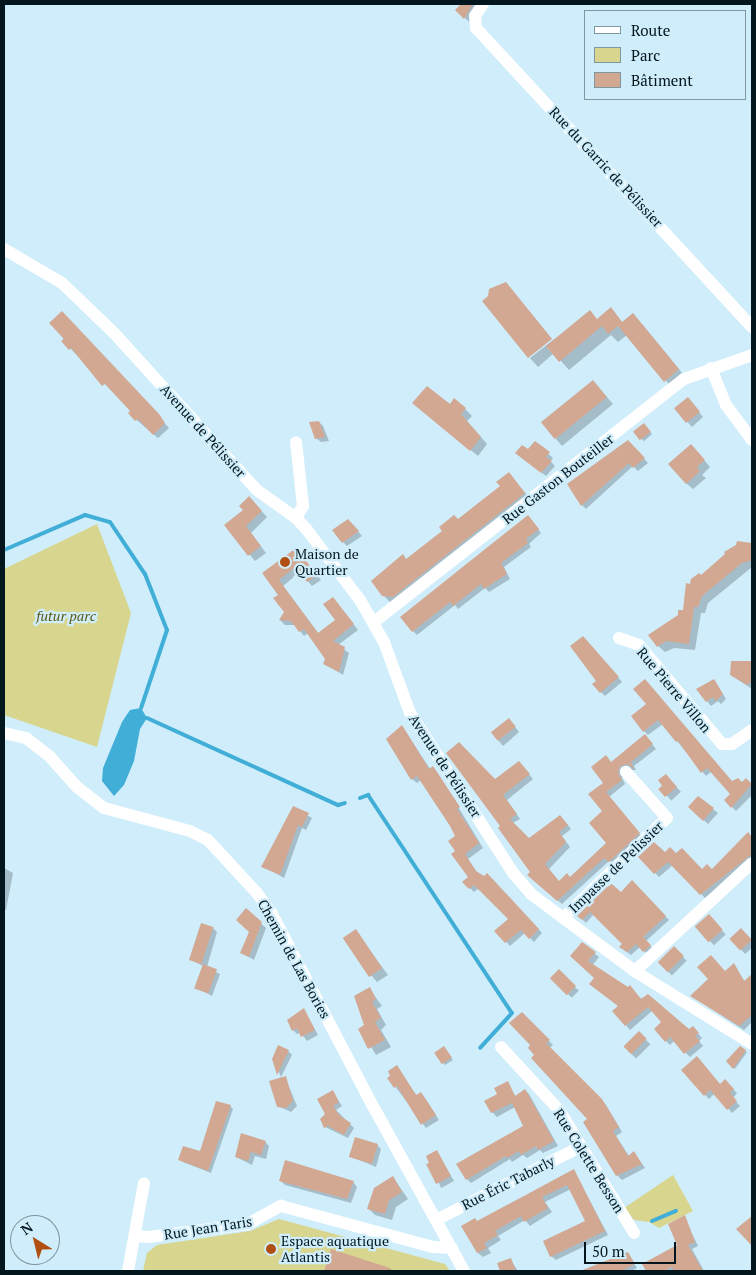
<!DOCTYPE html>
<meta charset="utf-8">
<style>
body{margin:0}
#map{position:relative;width:756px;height:1275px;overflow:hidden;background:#cfedfa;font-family:"PT Serif",serif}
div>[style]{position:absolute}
.green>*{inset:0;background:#d8d68e}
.water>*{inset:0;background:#40aed7}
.shadow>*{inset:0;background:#0003;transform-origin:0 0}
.stream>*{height:4px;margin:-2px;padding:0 2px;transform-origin:2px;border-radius:2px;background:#40aed7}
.building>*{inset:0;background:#d3a893;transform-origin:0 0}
.minor>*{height:12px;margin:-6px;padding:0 6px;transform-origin:6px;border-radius:6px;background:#fff}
.dots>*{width:14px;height:14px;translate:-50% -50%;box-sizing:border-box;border:2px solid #cfedfa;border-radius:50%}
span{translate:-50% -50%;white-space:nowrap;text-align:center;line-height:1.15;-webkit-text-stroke:4.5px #cfedfa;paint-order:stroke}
.street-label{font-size:14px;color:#04161d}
.poi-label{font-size:14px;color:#04161d}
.left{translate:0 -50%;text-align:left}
.park-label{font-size:14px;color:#5b5713;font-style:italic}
.frame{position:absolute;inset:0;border:5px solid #04161d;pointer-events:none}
.legend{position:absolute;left:584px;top:10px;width:162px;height:90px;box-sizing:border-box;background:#cfedfa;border:1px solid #7e97a2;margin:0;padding:6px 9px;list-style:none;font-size:15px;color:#04161d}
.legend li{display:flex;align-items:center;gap:10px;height:25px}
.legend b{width:25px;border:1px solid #7e97a2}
.north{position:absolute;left:10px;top:1215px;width:50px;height:50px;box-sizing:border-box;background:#cfedfa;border:1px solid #7e97a2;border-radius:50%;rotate:324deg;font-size:14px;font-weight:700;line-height:20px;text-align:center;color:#04161d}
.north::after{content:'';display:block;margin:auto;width:18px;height:22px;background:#b04f11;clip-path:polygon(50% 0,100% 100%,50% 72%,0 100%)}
.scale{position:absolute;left:584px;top:1242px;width:92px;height:22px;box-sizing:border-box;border:2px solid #04161d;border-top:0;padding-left:6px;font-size:15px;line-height:18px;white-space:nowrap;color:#04161d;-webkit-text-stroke:4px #cfedfa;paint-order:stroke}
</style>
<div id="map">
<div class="green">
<i style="clip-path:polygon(97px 524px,131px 613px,97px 747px,4px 715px,4px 569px)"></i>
<i style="clip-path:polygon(673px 1175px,693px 1211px,659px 1228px,649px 1222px,634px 1220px,624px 1208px)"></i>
<i style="clip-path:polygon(279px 1219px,445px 1264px,450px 1271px,143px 1271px,147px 1253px,157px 1245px,250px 1231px)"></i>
</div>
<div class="water">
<i style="clip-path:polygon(141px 708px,147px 718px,140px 729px,134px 761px,124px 785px,114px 796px,102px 781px,103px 768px,122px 722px,130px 710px)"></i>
</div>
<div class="shadow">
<i style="clip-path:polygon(463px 4px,483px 4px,469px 22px,457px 10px)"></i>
<i style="clip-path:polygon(506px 283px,551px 338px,528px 357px)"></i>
<i style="clip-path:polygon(611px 309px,623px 323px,642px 324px,687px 379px,674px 390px,627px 335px,618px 342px,611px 335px,569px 370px,554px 353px,538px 367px,530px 358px,553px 340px,597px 320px)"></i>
<i style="clip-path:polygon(62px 313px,169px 428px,158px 438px,133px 417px,132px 411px,63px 341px)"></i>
<i style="clip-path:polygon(593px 381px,613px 404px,562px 446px,556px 439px)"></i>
<i style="clip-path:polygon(413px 403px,465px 409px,472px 416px,467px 421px,487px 444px,478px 456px)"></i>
<i style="clip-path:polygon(692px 403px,703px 417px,692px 427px,676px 409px)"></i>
<i style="clip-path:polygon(319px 422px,323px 426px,329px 441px,321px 442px,316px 438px)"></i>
<i style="left:644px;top:425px;width:12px;height:11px;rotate:48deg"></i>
<i style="clip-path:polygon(628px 441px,648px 463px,638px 471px,633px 466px,586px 509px,582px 505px)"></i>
<i style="clip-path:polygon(535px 442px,553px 458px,550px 461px,555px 466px,546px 476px,521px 457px)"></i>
<i style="clip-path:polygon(697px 452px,710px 467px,702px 475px,706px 478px,693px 489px,686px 483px)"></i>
<i style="clip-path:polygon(509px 474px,533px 502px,392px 604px,383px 595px,458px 520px,501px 486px)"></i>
<i style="clip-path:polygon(255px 504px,267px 517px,251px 533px,266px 553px,255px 561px,225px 525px)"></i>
<i style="clip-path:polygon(532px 521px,541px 533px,529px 544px,531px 547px,504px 567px,510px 579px,489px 592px,485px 588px,458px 609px,455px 605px,417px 635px,413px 631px)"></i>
<i style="clip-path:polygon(352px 524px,362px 536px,347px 546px,343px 542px)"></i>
<i style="clip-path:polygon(738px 543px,752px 544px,752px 567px,708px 603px,705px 613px,701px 613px,695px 650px,674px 648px,665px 652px,658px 646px,684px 612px,691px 585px)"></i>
<i style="clip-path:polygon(296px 549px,321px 580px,312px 586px,300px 572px,283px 586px,319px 634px,336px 621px,333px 598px,358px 630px,338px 645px,349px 653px,343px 675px,325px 664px,327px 659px,308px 633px,304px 636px,295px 625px,285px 625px,280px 620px,285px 612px,280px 595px,263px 573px)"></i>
<i style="clip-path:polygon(587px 641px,622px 682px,605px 696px,601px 692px)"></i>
<i style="clip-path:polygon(732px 662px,752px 662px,752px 689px,731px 675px)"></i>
<i style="clip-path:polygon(714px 680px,726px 699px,721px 704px,718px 701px,711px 706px,698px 690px)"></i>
<i style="clip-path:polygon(648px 704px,732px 782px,742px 783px,746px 779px,752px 785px,752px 795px,736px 811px,725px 800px,731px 794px,712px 771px,706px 776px,663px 724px,648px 735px,644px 731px)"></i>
<i style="clip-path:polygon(513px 724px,519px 732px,503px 746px,493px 734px)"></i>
<i style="clip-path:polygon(402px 726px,430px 769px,437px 772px,483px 848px,468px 859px,478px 874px,484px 878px,487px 874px,542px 933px,534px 942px,525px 933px,510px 946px,496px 931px,509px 919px,479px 888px,474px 892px,464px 882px,470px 877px,457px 851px,457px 836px,421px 780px,417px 783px,412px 779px)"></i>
<i style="clip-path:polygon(649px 740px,656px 749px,634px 766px,636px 770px,624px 770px,622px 778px,625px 784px,609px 797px,643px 838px,614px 866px,609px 861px,562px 904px,533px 879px,532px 872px,502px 826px,495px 781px,523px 767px,533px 779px,507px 800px,520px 819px,513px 823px,529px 840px,564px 820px,571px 829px,562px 836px,570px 847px,549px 869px,559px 882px,570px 878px,608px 843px,604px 783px,612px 763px)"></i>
<i style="left:670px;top:780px;width:16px;height:13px;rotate:47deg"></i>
<i style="clip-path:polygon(698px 798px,718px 813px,708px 824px,690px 807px)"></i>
<i style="clip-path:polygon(294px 808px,312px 818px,306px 830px,302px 828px,284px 878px,263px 866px)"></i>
<i style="clip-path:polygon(748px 834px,752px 839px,752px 860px,705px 898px,673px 865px,659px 877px,640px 857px,677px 855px,702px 871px,712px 871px)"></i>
<i style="clip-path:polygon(4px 868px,13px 873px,6px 910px,4px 910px)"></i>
<i style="clip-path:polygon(632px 881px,669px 920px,646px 941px,653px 949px,648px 955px,640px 947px,631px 955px,624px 950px,624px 944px,594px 914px,586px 923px,579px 916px,621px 894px)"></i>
<i style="clip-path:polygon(246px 910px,266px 928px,254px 960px,242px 953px,250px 932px)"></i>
<i style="left:709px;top:916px;width:25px;height:16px;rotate:48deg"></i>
<i style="clip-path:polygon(213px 928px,217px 932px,207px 967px,220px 974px,212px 996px,196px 987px,203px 966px,191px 960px)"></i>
<i style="clip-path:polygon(741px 929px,752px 942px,752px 948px,745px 954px,731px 938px)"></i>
<i style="clip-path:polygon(355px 931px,388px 975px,377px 982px,371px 975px)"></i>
<i style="clip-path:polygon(582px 944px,599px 957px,592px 966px,689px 1030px,692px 1027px,702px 1038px,699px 1041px,703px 1046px,690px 1057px,674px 1041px,670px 1045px,666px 1041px,663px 1022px,652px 1011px,630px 1030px,614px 1011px,619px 1007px,595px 978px,572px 956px)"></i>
<i style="left:674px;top:948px;width:18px;height:21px;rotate:45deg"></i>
<i style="clip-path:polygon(734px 965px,745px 982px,752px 975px,752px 1022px,744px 1030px,692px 996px)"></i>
<i style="left:559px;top:971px;width:28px;height:10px;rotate:45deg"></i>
<i style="clip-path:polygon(369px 988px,382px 1006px,377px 1009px,386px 1025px,381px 1030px,391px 1047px,376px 1055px,360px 1029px,366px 1026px)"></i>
<i style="clip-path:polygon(304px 1010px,318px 1035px,307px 1041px,301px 1033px,297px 1034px,293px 1030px)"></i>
<i style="clip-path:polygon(522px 1014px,553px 1045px,549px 1048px,606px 1105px,622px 1132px,616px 1136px,629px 1156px,634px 1153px,645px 1168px,622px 1180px,617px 1175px,585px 1122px,589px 1119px,536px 1055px)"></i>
<i style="left:639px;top:1033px;width:16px;height:20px;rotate:45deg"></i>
<i style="clip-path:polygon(445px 1050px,453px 1060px,445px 1065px,436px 1053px)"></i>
<i style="clip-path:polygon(288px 1051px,292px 1055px,281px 1077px,273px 1059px)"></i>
<i style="clip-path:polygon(745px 1051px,747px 1052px,735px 1069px,728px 1061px)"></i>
<i style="clip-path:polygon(697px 1057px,720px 1085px,729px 1085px,737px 1093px,733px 1098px,740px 1106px,732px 1113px,715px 1093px,709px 1099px,683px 1070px)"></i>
<i style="clip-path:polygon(397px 1067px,417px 1096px,421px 1094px,425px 1098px,439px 1120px,426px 1128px,389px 1078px)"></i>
<i style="clip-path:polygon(285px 1077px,297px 1106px,291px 1112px,278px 1106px)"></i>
<i style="clip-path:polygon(507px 1083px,516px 1097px,525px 1090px,529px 1094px,558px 1146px,543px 1153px,540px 1150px,527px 1158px,523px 1155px,512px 1162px,510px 1159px,471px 1183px,467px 1179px,525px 1126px,515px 1107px,497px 1117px,492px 1112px,498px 1095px)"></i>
<i style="clip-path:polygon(333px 1092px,342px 1106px,336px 1110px,354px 1128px,348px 1138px,325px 1127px)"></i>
<i style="clip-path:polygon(230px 1106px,233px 1109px,211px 1173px,183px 1162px,180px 1159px,201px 1153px)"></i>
<i style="clip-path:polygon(265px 1142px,269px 1146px,266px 1159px,255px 1156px,252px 1165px,236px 1157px)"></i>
<i style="clip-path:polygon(377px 1145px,381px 1149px,376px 1167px,350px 1156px)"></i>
<i style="clip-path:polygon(437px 1152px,454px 1181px,441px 1188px,431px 1163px)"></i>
<i style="clip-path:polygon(574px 1171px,608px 1235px,556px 1260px,551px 1256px,586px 1221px,571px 1189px,545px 1202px,552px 1212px,530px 1226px,525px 1220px,498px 1236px,501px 1240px,488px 1248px,491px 1253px,483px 1257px,478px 1253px,463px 1226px,478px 1222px)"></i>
<i style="clip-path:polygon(393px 1177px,408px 1199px,396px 1207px,392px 1220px,375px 1215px,369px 1209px)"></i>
<i style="clip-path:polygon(281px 1181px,353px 1182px,357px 1187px,351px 1203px,285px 1185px)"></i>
<i style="clip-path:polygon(684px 1217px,698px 1246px,692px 1249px,704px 1271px,648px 1271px,644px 1265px,679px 1245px)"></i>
<i style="clip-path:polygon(332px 1251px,396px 1271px,326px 1271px)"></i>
<i style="clip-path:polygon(628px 1254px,637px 1268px,631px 1271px,593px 1271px,592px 1267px)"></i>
<i style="clip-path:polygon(510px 1259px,518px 1271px,501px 1271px,499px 1264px)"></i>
</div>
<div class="stream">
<i style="left:4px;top:550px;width:88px;rotate:-23.4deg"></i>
<i style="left:85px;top:515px;width:26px;rotate:16deg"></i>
<i style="left:110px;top:522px;width:63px;rotate:56.1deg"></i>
<i style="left:145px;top:574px;width:60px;rotate:68.6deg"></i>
<i style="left:167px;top:630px;width:82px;rotate:108.4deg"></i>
<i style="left:147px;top:718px;width:210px;rotate:24.5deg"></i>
<i style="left:338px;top:805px;width:7px;rotate:-16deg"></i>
<i style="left:360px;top:798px;width:9px;rotate:-21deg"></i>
<i style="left:368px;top:795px;width:261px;rotate:56.6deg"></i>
<i style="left:512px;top:1013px;width:47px;rotate:132.4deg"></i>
<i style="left:652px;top:1221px;width:26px;rotate:-23deg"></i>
</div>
<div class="building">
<i style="clip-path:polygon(461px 4px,473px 4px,464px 19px,455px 10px)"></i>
<i style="clip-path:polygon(506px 282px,552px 339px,528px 358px,482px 301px,488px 296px,489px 289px)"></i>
<i style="clip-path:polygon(611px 307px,622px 322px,633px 313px,679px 369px,664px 382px,618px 326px,608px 334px,602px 326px,559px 362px,546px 346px,590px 310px,597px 319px)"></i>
<i style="clip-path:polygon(62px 311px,159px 414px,165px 423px,153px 435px,138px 419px,135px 421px,128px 413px,130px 411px,105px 384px,102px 386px,71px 348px,69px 350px,61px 341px,64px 339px,49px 323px)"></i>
<i style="left:593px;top:380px;width:22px;height:67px;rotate:51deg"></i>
<i style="clip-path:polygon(427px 386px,450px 404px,454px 398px,466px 408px,461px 414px,481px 437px,470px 451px,412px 403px)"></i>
<i style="left:688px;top:397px;width:19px;height:18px;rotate:51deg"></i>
<i style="clip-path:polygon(319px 421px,325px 437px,315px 439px,309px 422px)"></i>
<i style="left:644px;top:423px;width:11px;height:14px;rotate:52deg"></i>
<i style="clip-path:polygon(628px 440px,645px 458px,633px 468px,629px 463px,581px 506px,567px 484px)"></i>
<i style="clip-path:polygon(535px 441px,550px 452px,546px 457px,552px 461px,541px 473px,515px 453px,522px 445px,528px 449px)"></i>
<i style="clip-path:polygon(691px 444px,705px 460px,697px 467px,700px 471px,686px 484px,668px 464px)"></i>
<i style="clip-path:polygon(509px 472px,525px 493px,393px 597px,382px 596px,371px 581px,403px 554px,406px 559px,442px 531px,439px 527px,454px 515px,458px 519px,500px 486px,496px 482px)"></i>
<i style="clip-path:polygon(249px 496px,262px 511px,246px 526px,261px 546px,248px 556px,224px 525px,243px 510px,239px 506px)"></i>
<i style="clip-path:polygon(528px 515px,539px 529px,526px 539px,528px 543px,501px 563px,507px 574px,484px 589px,481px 584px,453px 606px,450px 602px,412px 632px,400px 617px)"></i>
<i style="clip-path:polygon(348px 519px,359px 531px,342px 543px,332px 530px)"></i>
<i style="clip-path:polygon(737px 541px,752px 543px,752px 560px,742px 563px,702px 596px,698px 607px,694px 607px,689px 644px,666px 641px,657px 647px,648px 635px,678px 615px,678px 610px,683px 610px,686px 583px,690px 584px,691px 579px,699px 573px,701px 575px,725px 554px,724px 552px,736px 545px)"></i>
<i style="clip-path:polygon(296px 548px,317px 575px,307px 582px,295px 567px,279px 580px,318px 633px,335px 620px,323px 604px,333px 597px,354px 624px,333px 641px,345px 647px,339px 672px,323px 664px,325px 659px,304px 629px,299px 632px,291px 621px,279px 620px,284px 612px,273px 598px,278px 595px,262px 573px)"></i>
<i style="clip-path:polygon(583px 636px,619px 677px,600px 693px,592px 684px,596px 681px,570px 646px)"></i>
<i style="clip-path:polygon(731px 661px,752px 661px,752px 681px,747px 685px,730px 675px)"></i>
<i style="clip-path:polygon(645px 679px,732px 781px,738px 778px,742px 782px,746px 778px,752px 784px,731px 808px,724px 800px,730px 794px,707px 768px,701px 773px,678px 741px,676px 742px,658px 720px,643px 732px,631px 716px,646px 704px,633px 689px)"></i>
<i style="clip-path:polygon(714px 679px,723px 694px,716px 701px,713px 697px,706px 702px,696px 689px)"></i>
<i style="left:509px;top:718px;width:11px;height:23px;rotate:52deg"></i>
<i style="clip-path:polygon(402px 725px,429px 769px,433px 766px,460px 807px,457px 809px,479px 843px,465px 854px,476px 871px,484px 876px,487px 873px,539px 929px,529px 939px,521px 930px,505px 943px,494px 931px,508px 919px,474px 885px,469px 889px,462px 882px,468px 877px,451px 854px,455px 851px,448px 841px,455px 836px,450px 826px,417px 776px,411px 780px,386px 739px)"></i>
<i style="clip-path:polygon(645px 734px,653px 744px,631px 762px,634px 769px,628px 764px,620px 766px,618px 773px,622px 780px,606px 792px,640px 833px,609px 862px,604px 858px,557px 901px,527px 875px,530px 872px,498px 828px,500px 826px,446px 753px,459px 742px,495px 779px,519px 761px,530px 774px,503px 795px,517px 814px,510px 819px,529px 838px,560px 815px,568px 825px,559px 832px,566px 842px,545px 864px,559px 881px,567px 873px,570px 877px,606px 843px,589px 823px,602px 811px,588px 794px,603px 783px,591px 767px,606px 755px,611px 762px)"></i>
<i style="clip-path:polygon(666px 774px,677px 787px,665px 797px,658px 789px,662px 786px,658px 780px)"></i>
<i style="clip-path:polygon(698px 796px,714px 808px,703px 821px,688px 807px)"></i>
<i style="clip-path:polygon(293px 806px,309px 813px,302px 827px,298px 825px,280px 875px,261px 867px)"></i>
<i style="clip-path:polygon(748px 832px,752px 837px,752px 854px,700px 895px,668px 862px,654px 874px,638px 857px,654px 842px,665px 852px,670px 847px,676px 853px,682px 848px,702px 869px,707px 864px,712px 869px)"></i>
<i style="clip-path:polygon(632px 880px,666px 916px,643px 937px,651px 945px,643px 952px,636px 944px,627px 952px,619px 947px,622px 944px,590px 912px,582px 920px,577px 916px,607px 887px,612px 884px,621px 892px)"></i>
<i style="clip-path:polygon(246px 908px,262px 922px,249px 957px,240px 953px,249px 932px,236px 920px)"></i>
<i style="left:709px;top:914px;width:21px;height:19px;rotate:49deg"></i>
<i style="left:201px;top:923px;width:13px;height:39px;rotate:18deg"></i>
<i style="left:741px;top:928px;width:16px;height:16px;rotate:47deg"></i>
<i style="left:356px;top:929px;width:47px;height:16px;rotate:56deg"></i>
<i style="clip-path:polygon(582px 942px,596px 952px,588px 961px,628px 987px,630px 985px,641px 999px,648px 994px,689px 1029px,693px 1026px,699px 1033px,695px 1036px,700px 1041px,684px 1054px,670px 1037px,665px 1042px,654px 1029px,661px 1022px,648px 1007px,625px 1026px,612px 1011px,618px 1006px,589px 984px,594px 978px,570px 956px)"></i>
<i style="left:674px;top:946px;width:14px;height:23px;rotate:45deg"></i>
<i style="clip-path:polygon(711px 955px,725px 971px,734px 963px,744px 981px,752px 974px,752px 1015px,739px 1026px,690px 996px,708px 979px,697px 967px)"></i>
<i style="left:203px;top:964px;width:15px;height:26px;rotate:20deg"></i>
<i style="left:559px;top:969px;width:24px;height:13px;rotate:45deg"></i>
<i style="clip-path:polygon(370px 987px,376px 999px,372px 1002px,381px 1018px,375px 1022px,385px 1040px,368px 1049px,358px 1029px,364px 1025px,354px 996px)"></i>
<i style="clip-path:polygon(304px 1008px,315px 1030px,301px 1037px,297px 1028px,292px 1031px,287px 1020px)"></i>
<i style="clip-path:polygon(522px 1012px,550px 1040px,546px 1043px,602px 1099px,619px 1127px,613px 1131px,628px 1156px,634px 1151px,642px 1164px,616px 1176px,583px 1122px,587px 1119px,531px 1058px,534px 1055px,528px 1048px,530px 1045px,509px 1023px)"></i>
<i style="left:639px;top:1031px;width:11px;height:22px;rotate:45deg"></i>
<i style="clip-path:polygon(278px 1045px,289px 1050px,277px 1075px,272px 1059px)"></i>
<i style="left:444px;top:1046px;width:14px;height:12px;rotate:56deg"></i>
<i style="clip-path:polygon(740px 1046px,746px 1050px,733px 1069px,726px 1061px)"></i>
<i style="clip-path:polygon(697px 1056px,720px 1084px,725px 1079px,734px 1089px,730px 1093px,737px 1101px,727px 1110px,710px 1090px,704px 1096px,681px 1070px)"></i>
<i style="clip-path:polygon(397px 1065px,416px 1095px,421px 1092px,436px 1115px,421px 1125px,397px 1086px,394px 1088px,387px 1078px,390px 1076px,388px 1071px)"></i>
<i style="clip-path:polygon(286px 1076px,293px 1101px,286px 1108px,277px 1107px,269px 1081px)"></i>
<i style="clip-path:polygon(508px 1081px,515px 1096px,525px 1089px,554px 1141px,538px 1150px,536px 1146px,521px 1155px,519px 1151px,507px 1158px,506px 1156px,466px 1180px,456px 1164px,523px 1126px,512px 1103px,491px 1113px,484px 1101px,497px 1094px,494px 1088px)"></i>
<i style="clip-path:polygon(333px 1090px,339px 1102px,333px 1106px,340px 1116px,351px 1123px,344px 1135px,328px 1126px,324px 1128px,320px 1119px,325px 1114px,317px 1099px)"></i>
<i style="clip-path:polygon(216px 1101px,231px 1105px,208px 1171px,178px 1160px,183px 1146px,200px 1151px)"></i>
<i style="clip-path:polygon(241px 1133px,266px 1141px,261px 1155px,251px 1152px,248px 1161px,235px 1157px)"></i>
<i style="left:355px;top:1137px;width:24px;height:21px;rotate:17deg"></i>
<i style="clip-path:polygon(437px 1150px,451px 1176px,436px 1184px,426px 1164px,429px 1163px,426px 1156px)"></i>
<i style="clip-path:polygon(285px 1160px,354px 1181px,347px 1199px,279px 1181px)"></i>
<i style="clip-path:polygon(574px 1169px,605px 1231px,550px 1257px,543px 1241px,585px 1221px,567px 1185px,542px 1197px,548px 1208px,524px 1222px,521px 1216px,495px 1231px,498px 1235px,484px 1243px,487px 1248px,477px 1253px,461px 1226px,475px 1218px,477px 1221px)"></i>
<i style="clip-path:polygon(393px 1176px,402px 1192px,389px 1200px,385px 1214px,367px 1209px,374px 1188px)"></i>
<i style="clip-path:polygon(685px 1215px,695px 1242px,688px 1245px,703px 1271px,674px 1271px,672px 1267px,664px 1271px,646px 1271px,642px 1264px,677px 1245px,668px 1224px)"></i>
<i style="clip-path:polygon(752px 1216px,752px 1246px,736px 1229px)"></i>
<i style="clip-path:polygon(331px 1249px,390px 1268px,389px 1271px,324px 1271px)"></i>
<i style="clip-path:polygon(628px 1252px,635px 1264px,621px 1271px,580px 1271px)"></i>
<i style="clip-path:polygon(511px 1258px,516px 1271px,500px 1271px,497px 1263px)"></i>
</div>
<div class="minor">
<i style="left:483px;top:4px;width:14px;rotate:124deg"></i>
<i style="left:475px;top:16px;width:12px;rotate:85deg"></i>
<i style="left:476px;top:28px;width:407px;rotate:47.3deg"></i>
<i style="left:4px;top:249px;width:67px;rotate:30.4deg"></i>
<i style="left:62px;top:283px;width:72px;rotate:43.9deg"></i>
<i style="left:114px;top:333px;width:212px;rotate:47.7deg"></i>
<i style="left:257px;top:490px;width:48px;rotate:35.7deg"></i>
<i style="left:296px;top:518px;width:16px;rotate:47deg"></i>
<i style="left:307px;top:530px;width:88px;rotate:52.9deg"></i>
<i style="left:360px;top:600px;width:48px;rotate:60.3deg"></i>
<i style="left:384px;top:642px;width:76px;rotate:69.9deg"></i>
<i style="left:410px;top:713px;width:190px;rotate:57.2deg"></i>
<i style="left:513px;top:873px;width:28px;rotate:49deg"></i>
<i style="left:531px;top:894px;width:131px;rotate:36.6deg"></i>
<i style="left:636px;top:972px;width:137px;rotate:31.8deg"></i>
<i style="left:711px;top:368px;width:40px;rotate:68deg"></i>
<i style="left:726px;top:405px;width:44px;rotate:53.4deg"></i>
<i style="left:296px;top:518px;width:14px;rotate:-60deg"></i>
<i style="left:303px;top:506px;width:64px;rotate:-96.2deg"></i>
<i style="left:374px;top:622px;width:394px;rotate:-38.1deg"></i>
<i style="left:684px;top:379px;width:72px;rotate:-19.4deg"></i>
<i style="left:619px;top:638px;width:21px;rotate:19deg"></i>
<i style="left:639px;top:645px;width:129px;rotate:50deg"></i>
<i style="left:722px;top:744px;width:10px"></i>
<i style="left:732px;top:744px;width:24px;rotate:-35deg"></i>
<i style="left:4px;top:733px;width:23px;rotate:13deg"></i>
<i style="left:26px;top:738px;width:31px;rotate:38deg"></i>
<i style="left:50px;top:757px;width:40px;rotate:48deg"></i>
<i style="left:77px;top:787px;width:34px;rotate:38deg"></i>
<i style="left:104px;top:808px;width:89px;rotate:15deg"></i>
<i style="left:190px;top:831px;width:20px;rotate:27deg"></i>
<i style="left:208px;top:840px;width:71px;rotate:47.3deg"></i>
<i style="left:256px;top:892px;width:25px;rotate:53deg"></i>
<i style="left:271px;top:912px;width:221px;rotate:62.3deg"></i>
<i style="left:374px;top:1108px;width:186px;rotate:61.1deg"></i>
<i style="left:563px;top:918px;width:144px;rotate:-43.9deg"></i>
<i style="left:667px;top:818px;width:62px;rotate:-131.7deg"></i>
<i style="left:635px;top:971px;width:159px;rotate:-42.7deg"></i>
<i style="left:501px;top:1047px;width:86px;rotate:47.4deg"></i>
<i style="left:559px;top:1110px;width:144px;rotate:58.6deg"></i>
<i style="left:436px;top:1220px;width:161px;rotate:-26.9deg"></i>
<i style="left:136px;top:1236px;width:13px;rotate:4deg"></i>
<i style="left:149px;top:1237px;width:100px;rotate:-7.5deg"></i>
<i style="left:248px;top:1224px;width:38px;rotate:-29deg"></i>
<i style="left:281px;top:1206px;width:157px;rotate:15.1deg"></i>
<i style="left:433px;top:1247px;width:19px;rotate:3deg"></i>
<i style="left:128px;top:1271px;width:89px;rotate:-79.7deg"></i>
</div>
<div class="dots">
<i style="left:285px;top:562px;background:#b04f11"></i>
<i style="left:271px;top:1249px;background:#b04f11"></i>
</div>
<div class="street-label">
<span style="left:606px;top:167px;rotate:47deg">Rue du Garric de Pélissier</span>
<span style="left:203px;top:431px;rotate:48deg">Avenue de Pélissier</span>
<span style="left:558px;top:479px;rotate:-38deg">Rue Gaston Bouteiller</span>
<span style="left:674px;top:690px;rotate:50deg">Rue Pierre Villon</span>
<span style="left:445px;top:766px;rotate:57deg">Avenue de Pélissier</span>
<span style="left:616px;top:867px;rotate:-44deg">Impasse de Pelissier</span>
<span style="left:294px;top:959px;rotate:61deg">Chemin de Las Bories</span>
<span style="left:589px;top:1161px;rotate:58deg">Rue Colette Besson</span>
<span style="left:508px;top:1183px;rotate:-27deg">Rue Éric Tabarly</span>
<span style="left:208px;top:1228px;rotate:-9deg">Rue Jean Taris</span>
</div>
<div class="poi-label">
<span class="left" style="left:295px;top:562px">Maison de<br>Quartier</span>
<span class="left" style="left:281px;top:1249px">Espace aquatique<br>Atlantis</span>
</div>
<div class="park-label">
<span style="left:66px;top:616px">futur parc</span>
</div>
<div class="frame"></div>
<ul class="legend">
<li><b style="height:6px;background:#fff"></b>Route</li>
<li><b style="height:14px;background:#d8d68e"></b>Parc</li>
<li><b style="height:14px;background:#d3a893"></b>Bâtiment</li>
</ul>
<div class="north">N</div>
<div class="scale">50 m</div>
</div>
